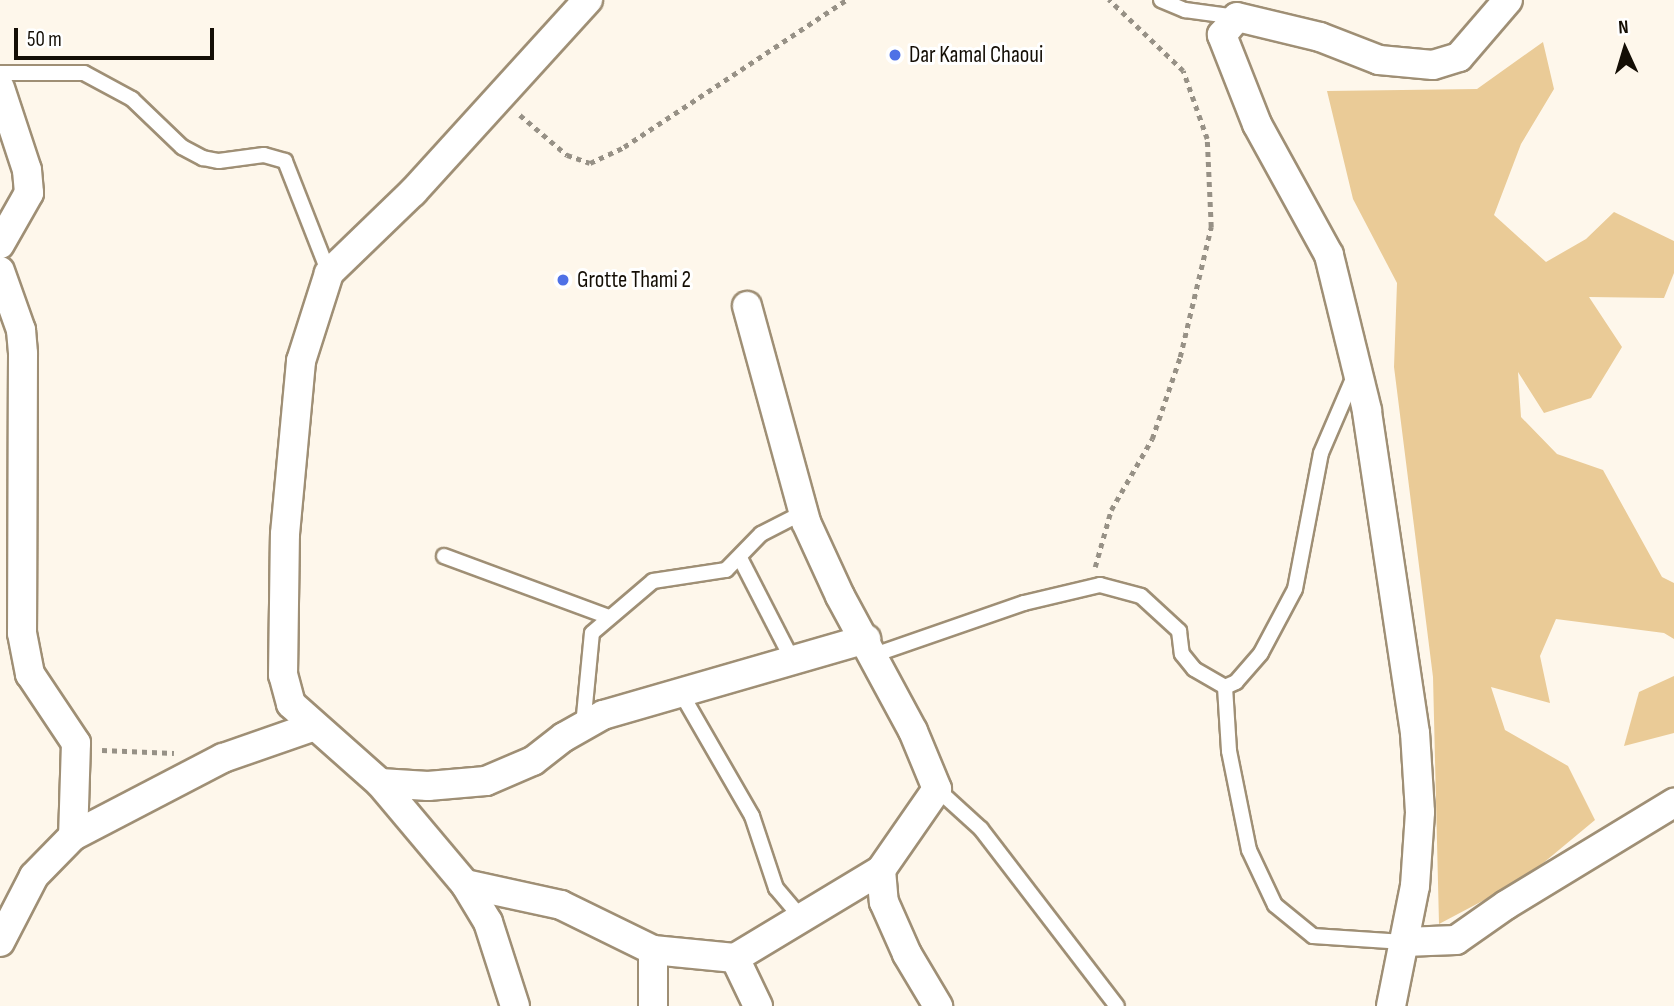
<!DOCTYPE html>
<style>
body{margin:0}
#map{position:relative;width:1674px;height:1006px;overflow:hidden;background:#fef7eb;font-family:"Sofia Sans Condensed",sans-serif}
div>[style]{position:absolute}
.green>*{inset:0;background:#eacb97}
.path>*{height:4.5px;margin-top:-2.25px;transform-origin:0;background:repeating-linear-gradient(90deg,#979186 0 5px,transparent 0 10px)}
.roads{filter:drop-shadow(2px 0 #9f8f75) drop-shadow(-2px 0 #9f8f75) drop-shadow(0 2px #9f8f75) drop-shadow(0 -2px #9f8f75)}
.service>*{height:14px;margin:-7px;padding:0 7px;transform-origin:7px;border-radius:7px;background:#fff}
.minor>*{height:28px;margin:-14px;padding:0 14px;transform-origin:14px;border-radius:14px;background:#fff}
.dots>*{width:19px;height:19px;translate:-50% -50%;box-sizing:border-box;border:4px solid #fff;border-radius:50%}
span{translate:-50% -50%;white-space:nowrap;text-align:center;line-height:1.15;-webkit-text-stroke:6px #fff;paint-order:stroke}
.poi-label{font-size:23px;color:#140e05}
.left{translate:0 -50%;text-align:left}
.north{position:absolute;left:1590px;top:14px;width:70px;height:70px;-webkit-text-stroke:5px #fff;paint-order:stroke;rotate:356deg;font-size:19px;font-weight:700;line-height:28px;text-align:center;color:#140e05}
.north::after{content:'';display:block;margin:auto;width:24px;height:32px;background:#140e05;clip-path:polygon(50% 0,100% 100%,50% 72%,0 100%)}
.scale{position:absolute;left:14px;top:28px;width:200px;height:32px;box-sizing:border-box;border:4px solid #140e05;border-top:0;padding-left:9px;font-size:21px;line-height:24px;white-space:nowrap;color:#140e05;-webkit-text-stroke:5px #fff;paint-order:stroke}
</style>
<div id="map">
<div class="green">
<i style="clip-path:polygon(1543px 42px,1554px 89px,1521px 144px,1494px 215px,1546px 262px,1586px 239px,1614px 212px,1674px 241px,1674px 273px,1664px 298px,1589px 297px,1622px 347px,1591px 398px,1544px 413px,1518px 372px,1521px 417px,1557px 454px,1603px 470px,1662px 577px,1674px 583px,1674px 639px,1664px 633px,1556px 619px,1540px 656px,1550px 703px,1491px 687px,1505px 730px,1568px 766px,1595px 820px,1524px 879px,1439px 924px,1433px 677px,1394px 367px,1397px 283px,1353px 199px,1327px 91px,1477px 89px)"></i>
<i style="clip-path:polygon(1674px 676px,1674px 733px,1624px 746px,1639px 692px)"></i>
</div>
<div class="path">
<i style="left:520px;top:115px;width:62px;rotate:40.4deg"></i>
<i style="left:567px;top:155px;width:24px;rotate:19deg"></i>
<i style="left:590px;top:163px;width:38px;rotate:-25deg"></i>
<i style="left:624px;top:147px;width:266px;rotate:-33.5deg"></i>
<i style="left:1095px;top:567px;width:59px;rotate:-74.3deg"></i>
<i style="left:1111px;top:510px;width:82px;rotate:-60deg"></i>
<i style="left:1152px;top:439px;width:87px;rotate:-71.1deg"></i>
<i style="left:1180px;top:357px;width:134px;rotate:-76.6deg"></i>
<i style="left:1211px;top:227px;width:88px;rotate:-92.6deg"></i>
<i style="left:1207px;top:139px;width:72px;rotate:-109.4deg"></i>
<i style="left:1183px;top:71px;width:103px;rotate:-136.2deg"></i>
<i style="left:102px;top:750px;width:72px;rotate:2.4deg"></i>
</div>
<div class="roads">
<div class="service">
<i style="left:1161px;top:0;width:26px;rotate:23deg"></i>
<i style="left:1185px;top:10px;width:52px;rotate:7.7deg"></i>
<i style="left:0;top:73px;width:84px"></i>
<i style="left:84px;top:73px;width:55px;rotate:28.4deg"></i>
<i style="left:132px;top:99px;width:69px;rotate:43.8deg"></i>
<i style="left:182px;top:147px;width:24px;rotate:28deg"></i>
<i style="left:203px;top:158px;width:16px;rotate:11deg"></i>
<i style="left:219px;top:161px;width:45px;rotate:-7.6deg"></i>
<i style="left:264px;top:155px;width:22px;rotate:16deg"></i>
<i style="left:285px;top:161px;width:120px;rotate:68.6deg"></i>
<i style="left:444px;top:556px;width:176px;rotate:20.3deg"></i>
<i style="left:740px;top:558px;width:116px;rotate:62.8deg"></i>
<i style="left:874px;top:655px;width:159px;rotate:-19.1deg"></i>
<i style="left:1024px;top:603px;width:78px;rotate:-13.3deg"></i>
<i style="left:1100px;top:585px;width:42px;rotate:15deg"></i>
<i style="left:1141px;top:596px;width:52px;rotate:42.6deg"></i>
<i style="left:1179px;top:631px;width:23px;rotate:83deg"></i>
<i style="left:1182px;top:654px;width:19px;rotate:51deg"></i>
<i style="left:1194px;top:669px;width:36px;rotate:30deg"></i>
<i style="left:1225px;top:687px;width:12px;rotate:-24deg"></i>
<i style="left:1236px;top:682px;width:38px;rotate:-49deg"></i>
<i style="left:1261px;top:653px;width:72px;rotate:-62deg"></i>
<i style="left:1295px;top:589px;width:138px;rotate:-79.2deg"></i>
<i style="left:1321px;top:453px;width:86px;rotate:-66.7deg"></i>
<i style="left:1225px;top:687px;width:64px;rotate:86.4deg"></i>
<i style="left:1229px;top:751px;width:101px;rotate:78.6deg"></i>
<i style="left:1249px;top:850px;width:61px;rotate:64.7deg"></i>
<i style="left:1275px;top:905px;width:49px;rotate:39.2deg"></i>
<i style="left:1313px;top:936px;width:91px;rotate:3.8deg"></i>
<i style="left:681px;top:693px;width:142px;rotate:60deg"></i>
<i style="left:752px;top:816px;width:76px;rotate:71.6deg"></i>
<i style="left:776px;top:888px;width:42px;rotate:49.8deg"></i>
<i style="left:583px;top:726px;width:93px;rotate:-84.5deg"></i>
<i style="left:592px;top:633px;width:80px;rotate:-40.4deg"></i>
<i style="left:653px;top:581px;width:74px;rotate:-8.6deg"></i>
<i style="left:726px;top:570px;width:50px;rotate:-45.8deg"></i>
<i style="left:761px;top:534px;width:48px;rotate:-27.1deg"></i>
<i style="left:937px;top:789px;width:59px;rotate:42.3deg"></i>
<i style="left:981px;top:829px;width:223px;rotate:52.5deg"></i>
</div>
<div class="minor">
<i style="left:0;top:88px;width:86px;rotate:71.8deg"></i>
<i style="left:27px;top:170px;width:23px;rotate:85deg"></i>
<i style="left:29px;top:193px;width:59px;rotate:119.6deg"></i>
<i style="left:0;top:271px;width:63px;rotate:70.4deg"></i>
<i style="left:21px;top:330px;width:24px;rotate:85deg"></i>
<i style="left:23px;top:354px;width:279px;rotate:90.2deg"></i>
<i style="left:22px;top:633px;width:42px;rotate:79deg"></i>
<i style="left:30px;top:674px;width:83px;rotate:56.3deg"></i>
<i style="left:76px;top:743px;width:93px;rotate:91.8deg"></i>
<i style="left:747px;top:306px;width:224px;rotate:74.7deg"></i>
<i style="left:806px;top:522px;width:81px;rotate:65.3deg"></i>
<i style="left:840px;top:596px;width:153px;rotate:61.6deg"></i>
<i style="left:913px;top:731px;width:63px;rotate:67.5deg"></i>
<i style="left:937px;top:789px;width:98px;rotate:124.7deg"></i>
<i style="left:881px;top:870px;width:32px;rotate:85deg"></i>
<i style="left:884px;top:902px;width:57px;rotate:66.1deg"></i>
<i style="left:907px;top:954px;width:61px;rotate:59.2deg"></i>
<i style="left:380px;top:783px;width:48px;rotate:3.6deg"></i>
<i style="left:428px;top:786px;width:58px;rotate:-4.9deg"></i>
<i style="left:486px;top:781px;width:51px;rotate:-23.1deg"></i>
<i style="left:533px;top:761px;width:39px;rotate:-38deg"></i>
<i style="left:564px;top:737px;width:45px;rotate:-29.4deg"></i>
<i style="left:603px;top:715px;width:274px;rotate:-16.1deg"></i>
<i style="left:465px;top:884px;width:98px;rotate:12.3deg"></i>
<i style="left:561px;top:905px;width:102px;rotate:26.1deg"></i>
<i style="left:0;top:942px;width:74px;rotate:-62.7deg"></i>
<i style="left:34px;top:876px;width:56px;rotate:-45.7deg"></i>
<i style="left:73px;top:836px;width:169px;rotate:-27.5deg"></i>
<i style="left:223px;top:758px;width:94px;rotate:-19.2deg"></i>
<i style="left:1404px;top:942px;width:52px;rotate:-2.2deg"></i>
<i style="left:1456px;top:940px;width:61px;rotate:-35deg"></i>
<i style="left:1506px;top:905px;width:197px;rotate:-31.3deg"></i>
<i style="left:515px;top:1006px;width:88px;rotate:-107.8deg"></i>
<i style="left:488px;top:922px;width:44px;rotate:-121.2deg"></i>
<i style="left:465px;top:884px;width:132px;rotate:-130.1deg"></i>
<i style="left:380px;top:783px;width:119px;rotate:-138.4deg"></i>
<i style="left:291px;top:704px;width:30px;rotate:-105deg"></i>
<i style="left:283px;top:675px;width:141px;rotate:-89.2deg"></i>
<i style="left:285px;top:534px;width:174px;rotate:-84.7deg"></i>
<i style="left:301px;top:361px;width:92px;rotate:-72.3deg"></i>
<i style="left:329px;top:273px;width:117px;rotate:-44deg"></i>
<i style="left:413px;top:192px;width:260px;rotate:-47.7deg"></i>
<i style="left:653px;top:1006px;width:56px;rotate:-90deg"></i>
<i style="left:653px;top:950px;width:82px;rotate:5.6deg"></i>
<i style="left:758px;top:1006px;width:53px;rotate:-115.6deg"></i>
<i style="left:735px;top:958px;width:170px;rotate:-31.1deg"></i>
<i style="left:1391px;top:1006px;width:122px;rotate:-78.7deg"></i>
<i style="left:1415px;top:886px;width:74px;rotate:-86.1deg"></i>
<i style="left:1420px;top:812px;width:79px;rotate:-93.6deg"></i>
<i style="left:1415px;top:733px;width:327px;rotate:-98.5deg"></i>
<i style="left:1367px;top:410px;width:160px;rotate:-103.8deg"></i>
<i style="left:1329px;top:255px;width:149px;rotate:-118.8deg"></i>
<i style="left:1257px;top:124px;width:96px;rotate:-111.5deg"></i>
<i style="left:1222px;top:35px;width:23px;rotate:-50deg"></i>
<i style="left:1237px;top:17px;width:85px;rotate:13.5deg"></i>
<i style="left:1320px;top:37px;width:63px;rotate:21.3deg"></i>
<i style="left:1379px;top:60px;width:54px;rotate:5.3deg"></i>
<i style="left:1433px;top:65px;width:27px;rotate:-17deg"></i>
<i style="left:1459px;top:57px;width:75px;rotate:-49.3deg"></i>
</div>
</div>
<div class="dots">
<i style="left:895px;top:55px;background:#4f71e6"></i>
<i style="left:563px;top:280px;background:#4f71e6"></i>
</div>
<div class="poi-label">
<span class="left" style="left:909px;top:55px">Dar Kamal Chaoui</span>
<span class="left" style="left:577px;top:280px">Grotte Thami 2</span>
</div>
<div class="north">N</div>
<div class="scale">50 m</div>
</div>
